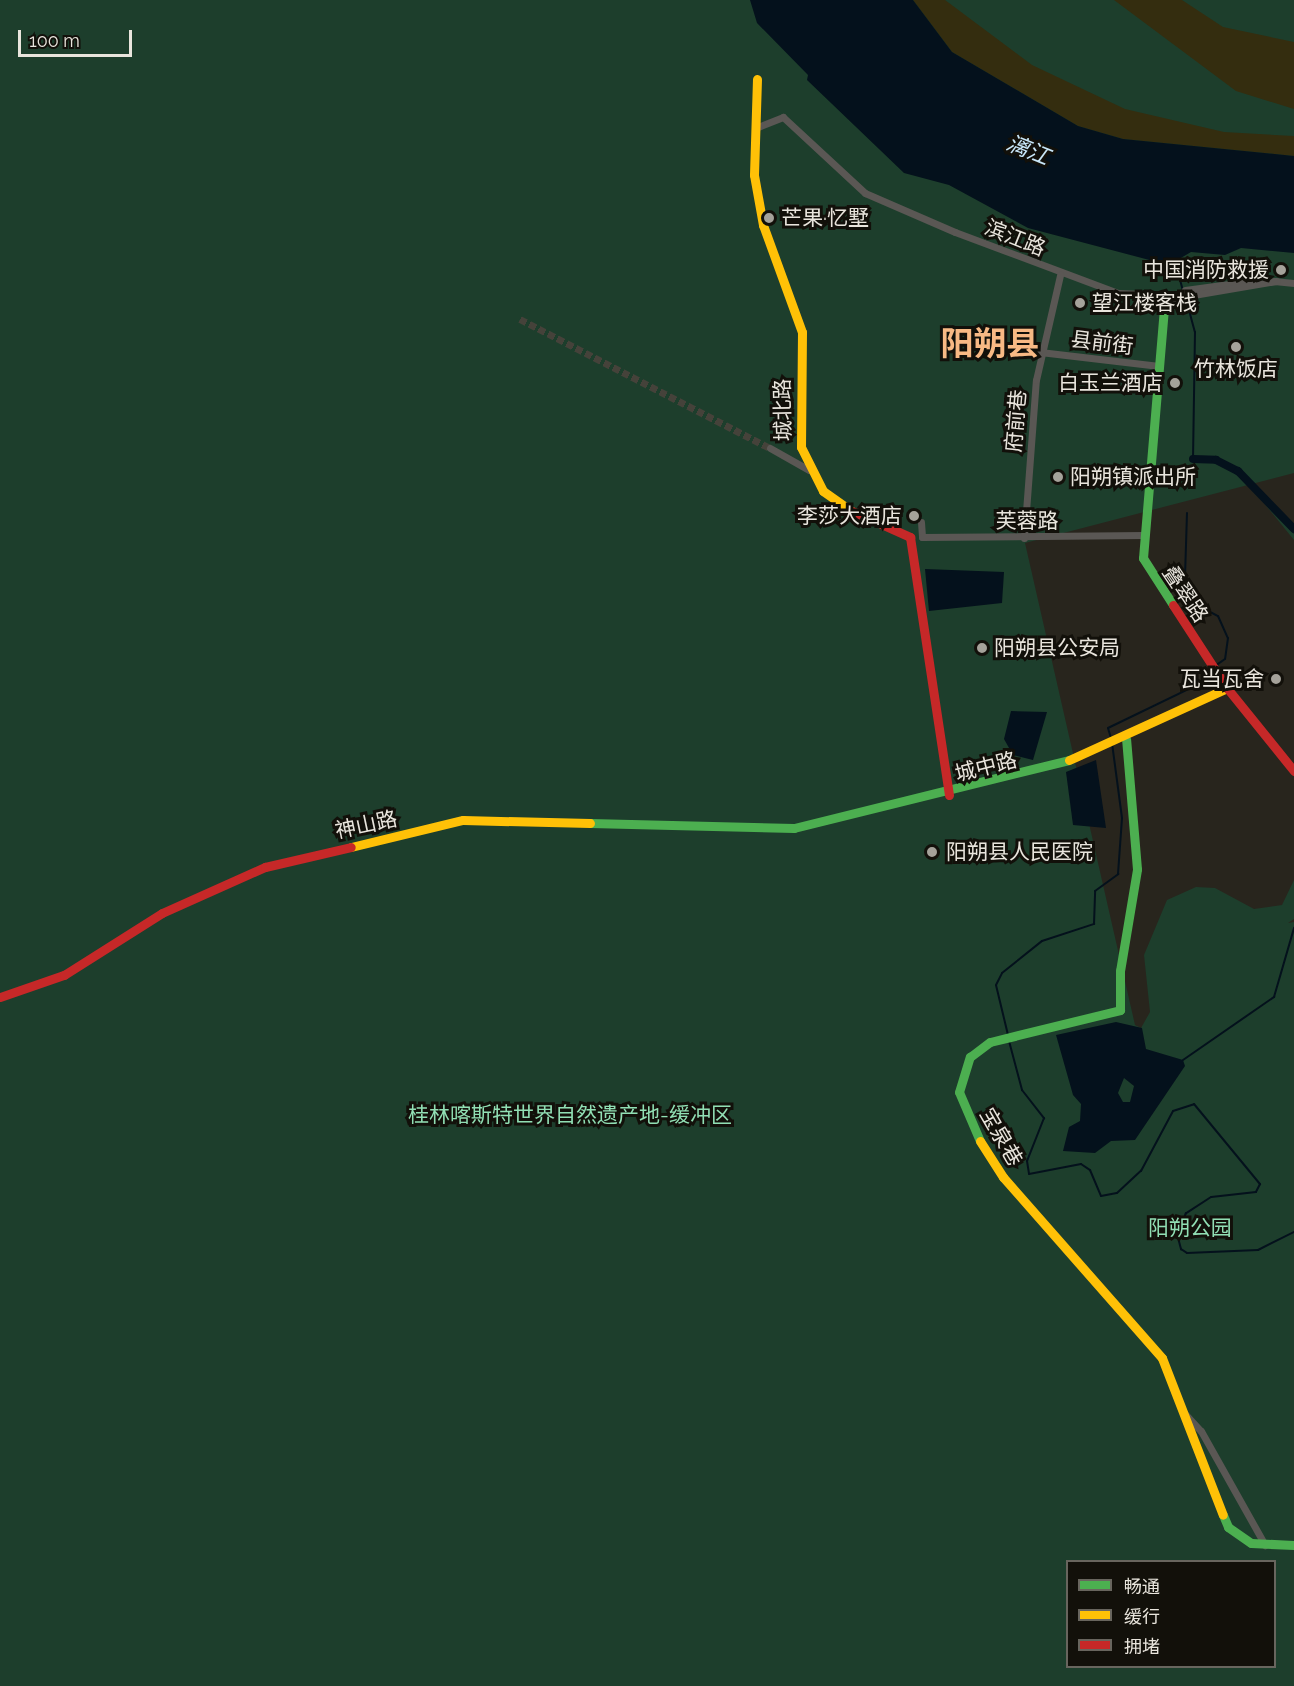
<!DOCTYPE html>
<meta charset="utf-8">
<style>
body{margin:0}
#map{position:relative;width:1294px;height:1686px;overflow:hidden;background:#28251d;font-family:Raleway,"Noto Sans SC",sans-serif}
div>[style]{position:absolute}
.green>*{inset:0;background:#1d3e2c}
.sand>*{inset:0;background:#342d0f}
.water>*{inset:0;background:#04111c}
.stream>*{height:2px;margin:-1px;padding:0 1px;transform-origin:1px;border-radius:1px;background:#04111c}
.canal>*{height:8px;margin:-4px;padding:0 4px;transform-origin:4px;border-radius:4px;background:#04111c}
.street-tunnel>*{height:7px;margin-top:-3.5px;transform-origin:0;background:repeating-linear-gradient(90deg,#45423a 0 7px,transparent 0 10.5px)}
.street>*{height:7px;margin:-3.5px;padding:0 3.5px;transform-origin:3.5px;border-radius:3.5px;background:#5a5754}
.fast>*{height:9px;margin:-4.5px;padding:0 4.5px;transform-origin:4.5px;border-radius:4.5px;background:#4caf50}
.slow>*{height:9px;margin:-4.5px;padding:0 4.5px;transform-origin:4.5px;border-radius:4.5px;background:#ffc107}
.jam>*{height:9px;margin:-4.5px;padding:0 4.5px;transform-origin:4.5px;border-radius:4.5px;background:#c62828}
.dots>*{width:16px;height:16px;translate:-50% -50%;box-sizing:border-box;border:3px solid #12100a;border-radius:50%}
span{translate:-50% -50%;white-space:nowrap;text-align:center;line-height:1.15;-webkit-text-stroke:6px #12100a;paint-order:stroke}
.poi-label{font-size:21px;color:#e9e5dd}
.left{translate:0 -50%;text-align:left}
.right{translate:-100% -50%;text-align:right}
.street-label{font-size:21px;color:#e9e5dd}
.park-label{font-size:21px;color:#91dfb4}
.water-label{font-size:22px;color:#c9e7f9;font-style:italic}
.town-label{font-size:33px;color:#f8b984;font-weight:700}
.legend{position:absolute;left:1066px;top:1560px;width:210px;height:108px;box-sizing:border-box;background:#12100a;border:2px solid #68655e;margin:0;padding:8px 10px;list-style:none;font-size:18px;color:#e9e5dd}
.legend li{display:flex;align-items:center;gap:12px;height:30px}
.legend b{width:30px;border:2px solid #68655e}
.scale{position:absolute;left:18px;top:30px;width:114px;height:27px;box-sizing:border-box;border:3px solid #e9e5dd;border-top:0;padding-left:8px;font-size:18px;line-height:21px;white-space:nowrap;color:#e9e5dd;-webkit-text-stroke:4px #12100a;paint-order:stroke}
</style>
<div id="map">
<div class="green">
<i style="clip-path:polygon(evenodd,0 0,1294px 0,1294px 473px,1025px 543px,1135px 1025px,1141px 1028px,1150px 1012px,1144px 955px,1167px 900px,1196px 887px,1215px 888px,1254px 909px,1282px 905px,1294px 880px,1294px 919px,1288px 923px,1294px 922px,1294px 1686px,0 1686px,0 0,1068px 1562px,1274px 1562px,1274px 1666px,1068px 1666px,1068px 1562px)"></i>
<i style="clip-path:polygon(1251px 491px,1294px 528px,1294px 540px,1263px 502px)"></i>
</div>
<div class="sand">
<i style="clip-path:polygon(913px 0,945px 0,1032px 65px,1125px 109px,1224px 132px,1294px 136px,1294px 156px,1123px 139px,1078px 126px,952px 52px)"></i>
<i style="clip-path:polygon(1114px 0,1182px 0,1223px 27px,1294px 42px,1294px 109px,1236px 91px)"></i>
</div>
<div class="water">
<i style="clip-path:polygon(750px 0,913px 0,952px 52px,1078px 126px,1123px 139px,1294px 156px,1294px 253px,1241px 248px,1225px 255px,1191px 252px,1162px 269px,1157px 262px,1028px 228px,949px 185px,904px 173px,807px 80px,808px 75px,757px 23px)"></i>
<i style="clip-path:polygon(925px 569px,1004px 572px,1002px 603px,929px 611px)"></i>
<i style="clip-path:polygon(1011px 711px,1047px 712px,1033px 760px,1013px 755px,1004px 739px)"></i>
<i style="clip-path:polygon(1096px 760px,1106px 828px,1073px 825px,1066px 772px)"></i>
<i style="clip-path:polygon(evenodd,1116px 1022px,1142px 1028px,1146px 1049px,1183px 1060px,1185px 1066px,1135px 1140px,1111px 1141px,1095px 1153px,1063px 1151px,1069px 1127px,1080px 1121px,1081px 1104px,1073px 1095px,1056px 1035px,1116px 1022px,1124px 1078px,1134px 1086px,1130px 1102px,1123px 1102px,1118px 1093px,1124px 1078px)"></i>
</div>
<div class="stream">
<i style="left:1175px;top:261px;width:30px;rotate:75deg"></i>
<i style="left:1186px;top:299px;width:34px;rotate:75deg"></i>
<i style="left:1195px;top:332px;width:127px;rotate:90.9deg"></i>
<i style="left:1187px;top:513px;width:65px;rotate:91.8deg"></i>
<i style="left:1185px;top:578px;width:31px;rotate:63deg"></i>
<i style="left:1199px;top:606px;width:21px;rotate:28deg"></i>
<i style="left:1218px;top:616px;width:24px;rotate:66deg"></i>
<i style="left:1228px;top:638px;width:21px;rotate:98deg"></i>
<i style="left:1225px;top:659px;width:12px;rotate:145deg"></i>
<i style="left:1111px;top:738px;width:10px;rotate:-107deg"></i>
<i style="left:1108px;top:728px;width:103px;rotate:-25.8deg"></i>
<i style="left:1201px;top:683px;width:16px;rotate:-52deg"></i>
<i style="left:1008px;top:1035px;width:51px;rotate:-103.5deg"></i>
<i style="left:996px;top:985px;width:13px;rotate:-63deg"></i>
<i style="left:1002px;top:973px;width:51px;rotate:-38.7deg"></i>
<i style="left:1042px;top:941px;width:55px;rotate:-18.1deg"></i>
<i style="left:1094px;top:924px;width:33px;rotate:-88deg"></i>
<i style="left:1095px;top:891px;width:29px;rotate:-36deg"></i>
<i style="left:1118px;top:874px;width:56px;rotate:-85.9deg"></i>
<i style="left:1122px;top:818px;width:76px;rotate:-97.6deg"></i>
<i style="left:1009px;top:1041px;width:51px;rotate:75.1deg"></i>
<i style="left:1022px;top:1090px;width:36px;rotate:52deg"></i>
<i style="left:1044px;top:1118px;width:46px;rotate:111.6deg"></i>
<i style="left:1027px;top:1161px;width:13px;rotate:81deg"></i>
<i style="left:1029px;top:1174px;width:53px;rotate:-10.9deg"></i>
<i style="left:1081px;top:1164px;width:11px;rotate:34deg"></i>
<i style="left:1090px;top:1170px;width:28px;rotate:67deg"></i>
<i style="left:1101px;top:1196px;width:16px;rotate:-11deg"></i>
<i style="left:1117px;top:1193px;width:33px;rotate:-43deg"></i>
<i style="left:1141px;top:1171px;width:68px;rotate:-61.9deg"></i>
<i style="left:1173px;top:1111px;width:22px;rotate:-18deg"></i>
<i style="left:1194px;top:1104px;width:104px;rotate:50.5deg"></i>
<i style="left:1260px;top:1184px;width:9px;rotate:117deg"></i>
<i style="left:1256px;top:1192px;width:45px;rotate:173.7deg"></i>
<i style="left:1211px;top:1197px;width:30px;rotate:147deg"></i>
<i style="left:1186px;top:1213px;width:23px;rotate:113deg"></i>
<i style="left:1177px;top:1234px;width:16px;rotate:75deg"></i>
<i style="left:1181px;top:1249px;width:7px;rotate:34deg"></i>
<i style="left:1187px;top:1253px;width:71px;rotate:-2.4deg"></i>
<i style="left:1258px;top:1250px;width:40px;rotate:-26.6deg"></i>
<i style="left:1183px;top:1060px;width:111px;rotate:-34.7deg"></i>
<i style="left:1274px;top:997px;width:72px;rotate:-73.8deg"></i>
</div>
<div class="canal">
<i style="left:1193px;top:459px;width:23px;rotate:2deg"></i>
<i style="left:1216px;top:460px;width:25px;rotate:27deg"></i>
<i style="left:1238px;top:471px;width:81px;rotate:46deg"></i>
</div>
<div class="street-tunnel">
<i style="left:520px;top:319px;width:281px;rotate:27.3deg"></i>
</div>
<div class="street">
<i style="left:758px;top:127px;width:27px;rotate:-22deg"></i>
<i style="left:783px;top:117px;width:112px;rotate:42.8deg"></i>
<i style="left:865px;top:193px;width:98px;rotate:23.4deg"></i>
<i style="left:955px;top:232px;width:174px;rotate:20.5deg"></i>
<i style="left:1118px;top:293px;width:51px;rotate:2.2deg"></i>
<i style="left:1274px;top:281px;width:20px;rotate:6deg"></i>
<i style="left:1185px;top:290px;width:67px;rotate:-7.8deg"></i>
<i style="left:1164px;top:300px;width:114px;rotate:-9.6deg"></i>
<i style="left:1040px;top:352px;width:120px;rotate:6.7deg"></i>
<i style="left:770px;top:448px;width:45px;rotate:29.4deg"></i>
<i style="left:921px;top:522px;width:15px;rotate:86deg"></i>
<i style="left:922px;top:537px;width:222px;rotate:-0.5deg"></i>
<i style="left:1024px;top:538px;width:158px;rotate:-85.7deg"></i>
<i style="left:1036px;top:380px;width:108px;rotate:-77.1deg"></i>
<i style="left:1185px;top:1414px;width:23px;rotate:47deg"></i>
<i style="left:1201px;top:1431px;width:131px;rotate:60.7deg"></i>
</div>
<div class="fast">
<i style="left:1165px;top:296px;width:263px;rotate:94.8deg"></i>
<i style="left:1143px;top:558px;width:56px;rotate:57.4deg"></i>
<i style="left:590px;top:823px;width:204px;rotate:1.4deg"></i>
<i style="left:794px;top:828px;width:283px;rotate:-13.9deg"></i>
<i style="left:980px;top:1141px;width:53px;rotate:-113.2deg"></i>
<i style="left:959px;top:1092px;width:37px;rotate:-73deg"></i>
<i style="left:970px;top:1057px;width:25px;rotate:-37deg"></i>
<i style="left:990px;top:1042px;width:134px;rotate:-13.8deg"></i>
<i style="left:1120px;top:1010px;width:39px;rotate:-90deg"></i>
<i style="left:1120px;top:971px;width:103px;rotate:-80.5deg"></i>
<i style="left:1137px;top:869px;width:130px;rotate:-94.8deg"></i>
<i style="left:1223px;top:1515px;width:13px;rotate:67deg"></i>
<i style="left:1228px;top:1527px;width:28px;rotate:35deg"></i>
<i style="left:1251px;top:1543px;width:43px;rotate:2.7deg"></i>
</div>
<div class="slow">
<i style="left:757px;top:79px;width:96px;rotate:91.8deg"></i>
<i style="left:754px;top:175px;width:51px;rotate:79.8deg"></i>
<i style="left:763px;top:225px;width:114px;rotate:70deg"></i>
<i style="left:802px;top:332px;width:115px;rotate:90.5deg"></i>
<i style="left:801px;top:447px;width:49px;rotate:63.4deg"></i>
<i style="left:823px;top:491px;width:35px;rotate:35deg"></i>
<i style="left:1069px;top:760px;width:174px;rotate:-24.5deg"></i>
<i style="left:351px;top:847px;width:115px;rotate:-13.6deg"></i>
<i style="left:463px;top:820px;width:127px;rotate:1.4deg"></i>
<i style="left:980px;top:1141px;width:43px;rotate:57.4deg"></i>
<i style="left:1003px;top:1177px;width:241px;rotate:48.7deg"></i>
<i style="left:1162px;top:1358px;width:168px;rotate:68.8deg"></i>
</div>
<div class="jam">
<i style="left:852px;top:511px;width:64px;rotate:24.1deg"></i>
<i style="left:910px;top:537px;width:261px;rotate:81.4deg"></i>
<i style="left:1173px;top:605px;width:99px;rotate:57deg"></i>
<i style="left:1227px;top:688px;width:107px;rotate:51.1deg"></i>
<i style="left:0;top:997px;width:68px;rotate:-19deg"></i>
<i style="left:64px;top:975px;width:116px;rotate:-32.3deg"></i>
<i style="left:162px;top:913px;width:113px;rotate:-24.1deg"></i>
<i style="left:265px;top:867px;width:88px;rotate:-13.1deg"></i>
</div>
<div class="dots">
<i style="left:769px;top:218px;background:#a5a29a"></i>
<i style="left:1281px;top:270px;background:#a5a29a"></i>
<i style="left:1080px;top:303px;background:#a5a29a"></i>
<i style="left:1236px;top:347px;background:#a5a29a"></i>
<i style="left:1175px;top:383px;background:#a5a29a"></i>
<i style="left:1058px;top:477px;background:#a5a29a"></i>
<i style="left:914px;top:516px;background:#a5a29a"></i>
<i style="left:982px;top:648px;background:#a5a29a"></i>
<i style="left:1276px;top:679px;background:#a5a29a"></i>
<i style="left:932px;top:852px;background:#a5a29a"></i>
</div>
<div class="poi-label">
<span class="left" style="left:781px;top:218px">芒果·忆墅</span>
<span class="right" style="left:1269px;top:270px">中国消防救援</span>
<span class="left" style="left:1092px;top:303px">望江楼客栈</span>
<span style="left:1236px;top:369px">竹林饭店</span>
<span class="right" style="left:1163px;top:383px">白玉兰酒店</span>
<span class="left" style="left:1070px;top:477px">阳朔镇派出所</span>
<span class="right" style="left:902px;top:516px">李莎大酒店</span>
<span class="left" style="left:994px;top:648px">阳朔县公安局</span>
<span class="right" style="left:1264px;top:679px">瓦当瓦舍</span>
<span class="left" style="left:946px;top:852px">阳朔县人民医院</span>
</div>
<div class="street-label">
<span style="left:1015px;top:238px;rotate:22deg">滨江路</span>
<span style="left:1102px;top:343px;rotate:7deg">县前街</span>
<span style="left:783px;top:410px;rotate:-91deg">城北路</span>
<span style="left:1016px;top:421px;rotate:-85deg">府前巷</span>
<span style="left:1027px;top:521px">芙蓉路</span>
<span style="left:1185px;top:594px;rotate:56deg">叠翠路</span>
<span style="left:986px;top:767px;rotate:-14deg">城中路</span>
<span style="left:366px;top:825px;rotate:-12deg">神山路</span>
<span style="left:1001px;top:1137px;rotate:60deg">宝泉巷</span>
</div>
<div class="park-label">
<span style="left:570px;top:1115px">桂林喀斯特世界自然遗产地-缓冲区</span>
<span style="left:1190px;top:1228px">阳朔公园</span>
</div>
<div class="water-label">
<span style="left:1028px;top:150px;rotate:22deg">漓江</span>
</div>
<div class="town-label">
<span style="left:990px;top:344px">阳朔县</span>
</div>
<ul class="legend">
<li><b style="height:8px;background:#4caf50"></b>畅通</li>
<li><b style="height:8px;background:#ffc107"></b>缓行</li>
<li><b style="height:8px;background:#c62828"></b>拥堵</li>
</ul>
<div class="scale">100 m</div>
</div>
